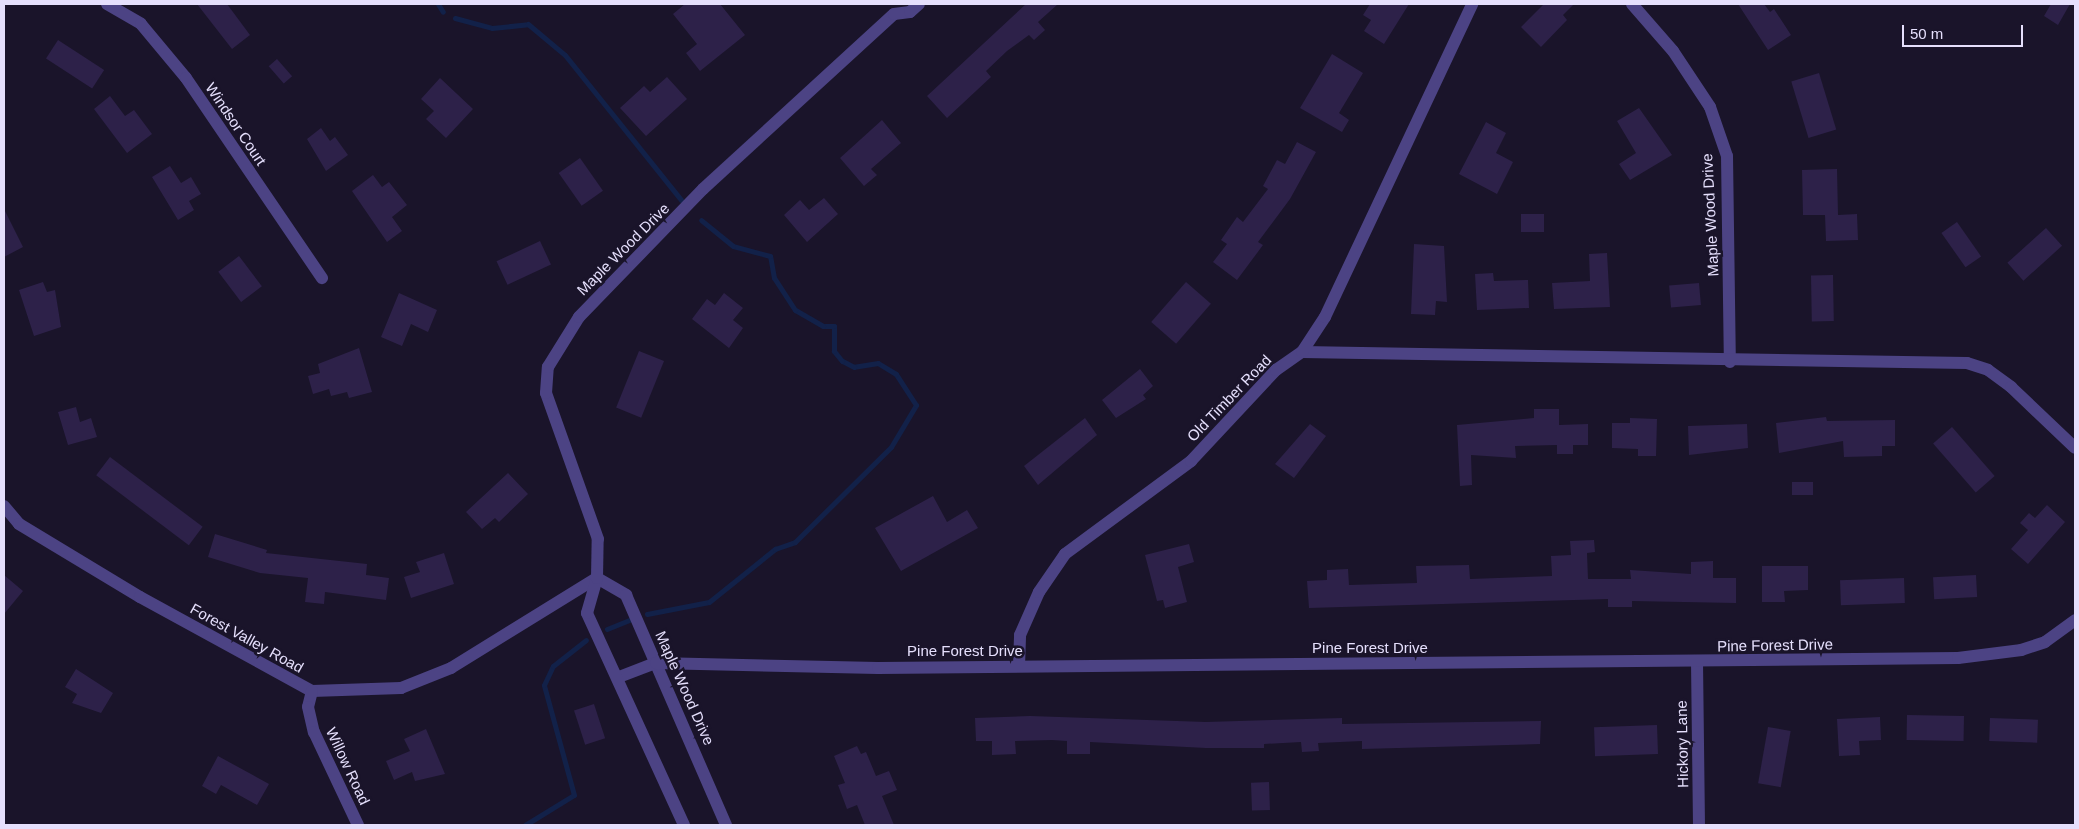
<!DOCTYPE html>
<style>
body{margin:0}
#map{position:relative;width:2079px;height:829px;overflow:hidden;background:#1a142a;font-family:Arial,sans-serif}
div>[style]{position:absolute}
.stream>*{height:5px;margin:-2.5px;padding:0 2.5px;transform-origin:2.5px;border-radius:2.5px;background:#122149}
.building>*{inset:0;background:#2d2149;transform-origin:0 0}
.minor>*{height:12px;margin:-6px;padding:0 6px;transform-origin:6px;border-radius:6px;background:#4c4384}
span{translate:-50% -50%;white-space:nowrap;text-align:center;line-height:1.15;-webkit-text-stroke:5px #1a142a;paint-order:stroke}
.street-label{font-size:15px;color:#e5dffc}
.frame{position:absolute;inset:0;border:5px solid #e5dffc;pointer-events:none}
.scale{position:absolute;left:1902px;top:25px;width:121px;height:22px;box-sizing:border-box;border:2px solid #e5dffc;border-top:0;padding-left:6px;font-size:15px;line-height:18px;white-space:nowrap;color:#e5dffc;-webkit-text-stroke:4px #1a142a;paint-order:stroke}
</style>
<div id="map">
<div class="stream">
<i style="left:438px;top:4px;width:9px;rotate:58deg"></i>
<i style="left:455px;top:18px;width:38px;rotate:15deg"></i>
<i style="left:492px;top:28px;width:36px;rotate:-6deg"></i>
<i style="left:528px;top:24px;width:48px;rotate:40deg"></i>
<i style="left:565px;top:55px;width:186px;rotate:51.3deg"></i>
<i style="left:647px;top:614px;width:63px;rotate:-11deg"></i>
<i style="left:709px;top:602px;width:85px;rotate:-38.8deg"></i>
<i style="left:775px;top:549px;width:21px;rotate:-19deg"></i>
<i style="left:795px;top:542px;width:135px;rotate:-44.7deg"></i>
<i style="left:891px;top:447px;width:49px;rotate:-59.2deg"></i>
<i style="left:916px;top:405px;width:37px;rotate:-123deg"></i>
<i style="left:896px;top:374px;width:21px;rotate:-149deg"></i>
<i style="left:878px;top:363px;width:24px;rotate:171deg"></i>
<i style="left:854px;top:367px;width:13px;rotate:-153deg"></i>
<i style="left:842px;top:361px;width:13px;rotate:-129deg"></i>
<i style="left:834px;top:351px;width:25px;rotate:-90deg"></i>
<i style="left:834px;top:326px;width:11px;rotate:180deg"></i>
<i style="left:823px;top:326px;width:32px;rotate:-150deg"></i>
<i style="left:795px;top:310px;width:38px;rotate:-123deg"></i>
<i style="left:774px;top:278px;width:22px;rotate:-100deg"></i>
<i style="left:770px;top:256px;width:38px;rotate:-165deg"></i>
<i style="left:733px;top:246px;width:41px;rotate:-140.9deg"></i>
<i style="left:607px;top:629px;width:24px;rotate:-22deg"></i>
<i style="left:525px;top:825px;width:57px;rotate:-31.5deg"></i>
<i style="left:574px;top:795px;width:114px;rotate:-105.3deg"></i>
<i style="left:544px;top:685px;width:21px;rotate:-65deg"></i>
<i style="left:553px;top:666px;width:42px;rotate:-38.2deg"></i>
</div>
<div class="building">
<i style="clip-path:polygon(197px 4px,227px 4px,250px 35px,232px 49px)"></i>
<i style="clip-path:polygon(685px 4px,720px 4px,745px 35px,700px 71px,686px 53px,697px 44px,673px 14px)"></i>
<i style="clip-path:polygon(1026px 4px,1058px 4px,1038px 22px,1045px 30px,1034px 40px,1029px 35px,1007px 51px,986px 71px,991px 77px,947px 118px,927px 96px)"></i>
<i style="clip-path:polygon(1370px 4px,1409px 4px,1384px 44px,1364px 31px,1371px 20px,1363px 15px)"></i>
<i style="clip-path:polygon(1544px 4px,1574px 4px,1563px 15px,1567px 20px,1541px 47px,1521px 27px)"></i>
<i style="clip-path:polygon(1738px 4px,1764px 4px,1770px 12px,1774px 9px,1791px 35px,1768px 50px)"></i>
<i style="clip-path:polygon(2051px 4px,2070px 4px,2058px 25px,2044px 16px)"></i>
<i style="left:58px;top:40px;width:55px;height:22px;rotate:33deg"></i>
<i style="clip-path:polygon(1332px 54px,1363px 73px,1339px 113px,1349px 120px,1342px 132px,1300px 108px)"></i>
<i style="left:277px;top:59px;width:23px;height:11px;rotate:49deg"></i>
<i style="left:1819px;top:73px;width:59px;height:29px;rotate:73deg"></i>
<i style="clip-path:polygon(667px 77px,687px 99px,646px 136px,620px 108px,644px 86px,650px 92px)"></i>
<i style="clip-path:polygon(440px 78px,473px 109px,446px 138px,426px 119px,434px 111px,421px 99px)"></i>
<i style="clip-path:polygon(110px 96px,125px 116px,134px 110px,152px 134px,127px 153px,94px 109px)"></i>
<i style="clip-path:polygon(1639px 108px,1672px 155px,1630px 180px,1619px 164px,1636px 153px,1617px 121px)"></i>
<i style="clip-path:polygon(882px 120px,901px 143px,871px 169px,877px 175px,864px 186px,840px 158px)"></i>
<i style="clip-path:polygon(1486px 122px,1506px 133px,1496px 153px,1513px 162px,1497px 194px,1459px 174px)"></i>
<i style="clip-path:polygon(321px 128px,330px 141px,335px 137px,348px 155px,326px 171px,307px 139px)"></i>
<i style="clip-path:polygon(1297px 142px,1316px 152px,1290px 199px,1258px 242px,1263px 245px,1237px 280px,1213px 262px,1227px 244px,1221px 240px,1237px 217px,1243px 222px,1268px 189px,1263px 186px,1277px 160px,1285px 164px)"></i>
<i style="left:580px;top:158px;width:40px;height:26px;rotate:55deg"></i>
<i style="clip-path:polygon(170px 166px,181px 183px,191px 177px,201px 194px,189px 201px,194px 210px,178px 220px,152px 177px)"></i>
<i style="clip-path:polygon(1837px 169px,1838px 215px,1857px 214px,1858px 240px,1826px 241px,1825px 215px,1803px 215px,1802px 170px)"></i>
<i style="clip-path:polygon(373px 175px,382px 187px,389px 182px,407px 205px,392px 217px,402px 231px,387px 242px,352px 191px)"></i>
<i style="clip-path:polygon(824px 198px,838px 214px,807px 242px,784px 215px,800px 200px,809px 210px)"></i>
<i style="clip-path:polygon(4px 209px,23px 247px,4px 257px)"></i>
<i style="left:1544px;top:214px;width:18px;height:23px;rotate:90deg"></i>
<i style="left:1957px;top:222px;width:42px;height:19px;rotate:55deg"></i>
<i style="left:2046px;top:228px;width:24px;height:52px;rotate:48deg"></i>
<i style="left:540px;top:241px;width:26px;height:48px;rotate:65deg"></i>
<i style="clip-path:polygon(1414px 244px,1444px 246px,1447px 302px,1436px 301px,1435px 315px,1411px 314px)"></i>
<i style="clip-path:polygon(1607px 253px,1610px 307px,1554px 309px,1552px 283px,1590px 281px,1589px 254px)"></i>
<i style="left:239px;top:256px;width:38px;height:26px;rotate:53deg"></i>
<i style="clip-path:polygon(1493px 273px,1494px 281px,1528px 280px,1529px 308px,1477px 310px,1475px 274px)"></i>
<i style="left:1833px;top:275px;width:46px;height:22px;rotate:89deg"></i>
<i style="clip-path:polygon(43px 282px,47px 292px,55px 290px,61px 327px,34px 336px,19px 290px)"></i>
<i style="left:1186px;top:282px;width:33px;height:53px;rotate:41deg"></i>
<i style="left:1699px;top:283px;width:22px;height:30px;rotate:85deg"></i>
<i style="clip-path:polygon(399px 293px,437px 310px,428px 332px,411px 324px,402px 346px,381px 337px)"></i>
<i style="clip-path:polygon(724px 293px,743px 308px,733px 320px,743px 328px,729px 348px,692px 319px,707px 299px,715px 305px)"></i>
<i style="clip-path:polygon(359px 348px,372px 392px,349px 398px,347px 392px,331px 396px,329px 389px,313px 394px,308px 376px,320px 373px,318px 364px)"></i>
<i style="left:639px;top:351px;width:27px;height:61px;rotate:22deg"></i>
<i style="clip-path:polygon(1140px 369px,1153px 386px,1143px 395px,1146px 399px,1116px 418px,1102px 400px)"></i>
<i style="clip-path:polygon(76px 407px,80px 422px,91px 418px,97px 437px,68px 445px,58px 412px)"></i>
<i style="clip-path:polygon(1534px 409px,1559px 409px,1559px 425px,1588px 424px,1588px 445px,1573px 445px,1573px 454px,1557px 454px,1557px 445px,1515px 446px,1516px 458px,1471px 455px,1472px 485px,1460px 486px,1457px 425px,1534px 418px)"></i>
<i style="clip-path:polygon(1826px 417px,1827px 421px,1895px 420px,1895px 446px,1882px 446px,1882px 456px,1844px 457px,1843px 441px,1779px 453px,1776px 423px)"></i>
<i style="clip-path:polygon(1085px 418px,1097px 435px,1038px 485px,1024px 466px)"></i>
<i style="clip-path:polygon(1630px 418px,1657px 419px,1656px 456px,1638px 456px,1638px 449px,1612px 448px,1612px 423px,1630px 423px)"></i>
<i style="clip-path:polygon(1310px 424px,1326px 436px,1294px 478px,1275px 464px)"></i>
<i style="clip-path:polygon(1747px 424px,1748px 448px,1689px 455px,1688px 426px)"></i>
<i style="left:1952px;top:427px;width:65px;height:25px;rotate:49deg"></i>
<i style="left:110px;top:457px;width:116px;height:23px;rotate:37deg"></i>
<i style="clip-path:polygon(508px 473px,528px 494px,499px 522px,495px 518px,482px 529px,466px 512px)"></i>
<i style="left:1792px;top:482px;width:21px;height:13px"></i>
<i style="clip-path:polygon(933px 496px,947px 522px,967px 510px,978px 528px,901px 571px,875px 528px)"></i>
<i style="clip-path:polygon(2047px 505px,2065px 522px,2028px 564px,2011px 549px,2028px 530px,2020px 523px,2029px 513px,2035px 518px)"></i>
<i style="clip-path:polygon(215px 534px,267px 550px,266px 553px,367px 564px,366px 575px,389px 578px,386px 600px,325px 592px,324px 604px,305px 602px,308px 578px,260px 573px,208px 557px)"></i>
<i style="clip-path:polygon(1594px 540px,1595px 552px,1587px 553px,1588px 579px,1631px 579px,1630px 570px,1691px 574px,1691px 562px,1713px 561px,1713px 578px,1736px 578px,1736px 603px,1632px 601px,1632px 607px,1608px 607px,1608px 599px,1309px 608px,1307px 581px,1327px 580px,1327px 570px,1348px 569px,1349px 585px,1417px 583px,1416px 566px,1469px 565px,1470px 579px,1552px 576px,1551px 556px,1571px 555px,1570px 541px)"></i>
<i style="clip-path:polygon(1189px 544px,1194px 562px,1178px 567px,1187px 602px,1165px 608px,1163px 600px,1157px 601px,1145px 555px)"></i>
<i style="clip-path:polygon(444px 553px,454px 584px,411px 598px,404px 577px,420px 572px,416px 562px)"></i>
<i style="clip-path:polygon(1762px 566px,1808px 566px,1808px 590px,1784px 591px,1785px 602px,1762px 602px)"></i>
<i style="clip-path:polygon(4px 575px,23px 591px,4px 614px)"></i>
<i style="left:1976px;top:575px;width:22px;height:43px;rotate:87deg"></i>
<i style="left:1904px;top:578px;width:25px;height:64px;rotate:88deg"></i>
<i style="clip-path:polygon(76px 669px,113px 693px,101px 713px,72px 703px,77px 694px,65px 687px)"></i>
<i style="left:594px;top:704px;width:36px;height:21px;rotate:72deg"></i>
<i style="left:1907px;top:715px;width:57px;height:25px;rotate:1deg"></i>
<i style="clip-path:polygon(1030px 716px,1206px 722px,1342px 718px,1342px 724px,1541px 721px,1540px 744px,1362px 749px,1362px 741px,1318px 743px,1319px 751px,1302px 752px,1301px 742px,1264px 744px,1264px 748px,1206px 748px,1090px 742px,1090px 754px,1067px 754px,1067px 741px,1052px 740px,1015px 741px,1016px 754px,992px 755px,992px 741px,976px 741px,975px 718px)"></i>
<i style="clip-path:polygon(1880px 717px,1881px 740px,1859px 741px,1860px 755px,1839px 756px,1837px 719px)"></i>
<i style="left:1990px;top:718px;width:48px;height:23px;rotate:2deg"></i>
<i style="left:1657px;top:725px;width:29px;height:63px;rotate:88deg"></i>
<i style="left:1768px;top:727px;width:23px;height:57px;rotate:10deg"></i>
<i style="clip-path:polygon(426px 729px,445px 774px,415px 781px,412px 772px,394px 780px,386px 761px,410px 751px,404px 739px)"></i>
<i style="clip-path:polygon(857px 746px,861px 754px,866px 752px,876px 776px,889px 771px,897px 790px,882px 796px,894px 825px,865px 825px,857px 805px,847px 809px,838px 785px,845px 783px,834px 756px)"></i>
<i style="clip-path:polygon(218px 756px,269px 784px,257px 805px,221px 785px,216px 794px,202px 786px)"></i>
<i style="left:1269px;top:782px;width:28px;height:18px;rotate:88deg"></i>
</div>
<div class="minor">
<i style="left:107px;top:4px;width:39px;rotate:30deg"></i>
<i style="left:141px;top:24px;width:70px;rotate:50.2deg"></i>
<i style="left:186px;top:78px;width:242px;rotate:55.8deg"></i>
<i style="left:1632px;top:4px;width:62px;rotate:48.9deg"></i>
<i style="left:1673px;top:51px;width:67px;rotate:56.5deg"></i>
<i style="left:1710px;top:107px;width:52px;rotate:70.9deg"></i>
<i style="left:1727px;top:156px;width:206px;rotate:89.2deg"></i>
<i style="left:1302px;top:352px;width:665px;rotate:0.95deg"></i>
<i style="left:1967px;top:363px;width:22px;rotate:18deg"></i>
<i style="left:1988px;top:370px;width:29px;rotate:36deg"></i>
<i style="left:2011px;top:387px;width:88px;rotate:43.6deg"></i>
<i style="left:4px;top:506px;width:23px;rotate:50deg"></i>
<i style="left:19px;top:524px;width:141px;rotate:31.1deg"></i>
<i style="left:140px;top:597px;width:196px;rotate:28.7deg"></i>
<i style="left:312px;top:691px;width:89px;rotate:-1.9deg"></i>
<i style="left:401px;top:688px;width:54px;rotate:-21.8deg"></i>
<i style="left:451px;top:668px;width:172px;rotate:-31.7deg"></i>
<i style="left:597px;top:578px;width:34px;rotate:30deg"></i>
<i style="left:626px;top:595px;width:251px;rotate:66.5deg"></i>
<i style="left:1697px;top:662px;width:163px;rotate:89.3deg"></i>
<i style="left:1019px;top:666px;width:31px;rotate:-88deg"></i>
<i style="left:1020px;top:635px;width:47px;rotate:-66.2deg"></i>
<i style="left:1039px;top:592px;width:46px;rotate:-55.6deg"></i>
<i style="left:1065px;top:554px;width:157px;rotate:-36.4deg"></i>
<i style="left:1191px;top:461px;width:125px;rotate:-47deg"></i>
<i style="left:1276px;top:370px;width:32px;rotate:-35deg"></i>
<i style="left:1302px;top:352px;width:42px;rotate:-56.7deg"></i>
<i style="left:1325px;top:317px;width:346px;rotate:-64.8deg"></i>
<i style="left:619px;top:677px;width:40px;rotate:-21deg"></i>
<i style="left:656px;top:663px;width:222px;rotate:1.3deg"></i>
<i style="left:878px;top:668px;width:1080px;rotate:-0.53deg"></i>
<i style="left:1958px;top:658px;width:64px;rotate:-7.2deg"></i>
<i style="left:2021px;top:650px;width:25px;rotate:-18deg"></i>
<i style="left:2045px;top:642px;width:37px;rotate:-36deg"></i>
<i style="left:312px;top:691px;width:16px;rotate:104deg"></i>
<i style="left:308px;top:707px;width:26px;rotate:77deg"></i>
<i style="left:314px;top:732px;width:103px;rotate:64.7deg"></i>
<i style="left:684px;top:825px;width:233px;rotate:-114.6deg"></i>
<i style="left:587px;top:613px;width:36px;rotate:-74deg"></i>
<i style="left:597px;top:578px;width:39px;rotate:-89deg"></i>
<i style="left:598px;top:539px;width:155px;rotate:-109.6deg"></i>
<i style="left:546px;top:393px;width:26px;rotate:-86deg"></i>
<i style="left:548px;top:367px;width:59px;rotate:-58.2deg"></i>
<i style="left:579px;top:317px;width:178px;rotate:-45.9deg"></i>
<i style="left:703px;top:189px;width:259px;rotate:-42.5deg"></i>
<i style="left:894px;top:14px;width:16px;rotate:-7deg"></i>
<i style="left:910px;top:12px;width:12px;rotate:-42deg"></i>
</div>
<div class="street-label">
<span style="left:236px;top:124px;rotate:56deg">Windsor Court</span>
<span style="left:1710px;top:215px;rotate:-93deg">Maple Wood Drive</span>
<span style="left:623px;top:249px;rotate:-45deg">Maple Wood Drive</span>
<span style="left:1229px;top:398px;rotate:-46deg">Old Timber Road</span>
<span style="left:247px;top:638px;rotate:29deg">Forest Valley Road</span>
<span style="left:1775px;top:645px;rotate:-1deg">Pine Forest Drive</span>
<span style="left:1370px;top:648px">Pine Forest Drive</span>
<span style="left:965px;top:651px">Pine Forest Drive</span>
<span style="left:685px;top:688px;rotate:66deg">Maple Wood Drive</span>
<span style="left:1682px;top:744px;rotate:-91deg">Hickory Lane</span>
<span style="left:348px;top:766px;rotate:65deg">Willow Road</span>
</div>
<div class="frame"></div>
<div class="scale">50 m</div>
</div>
